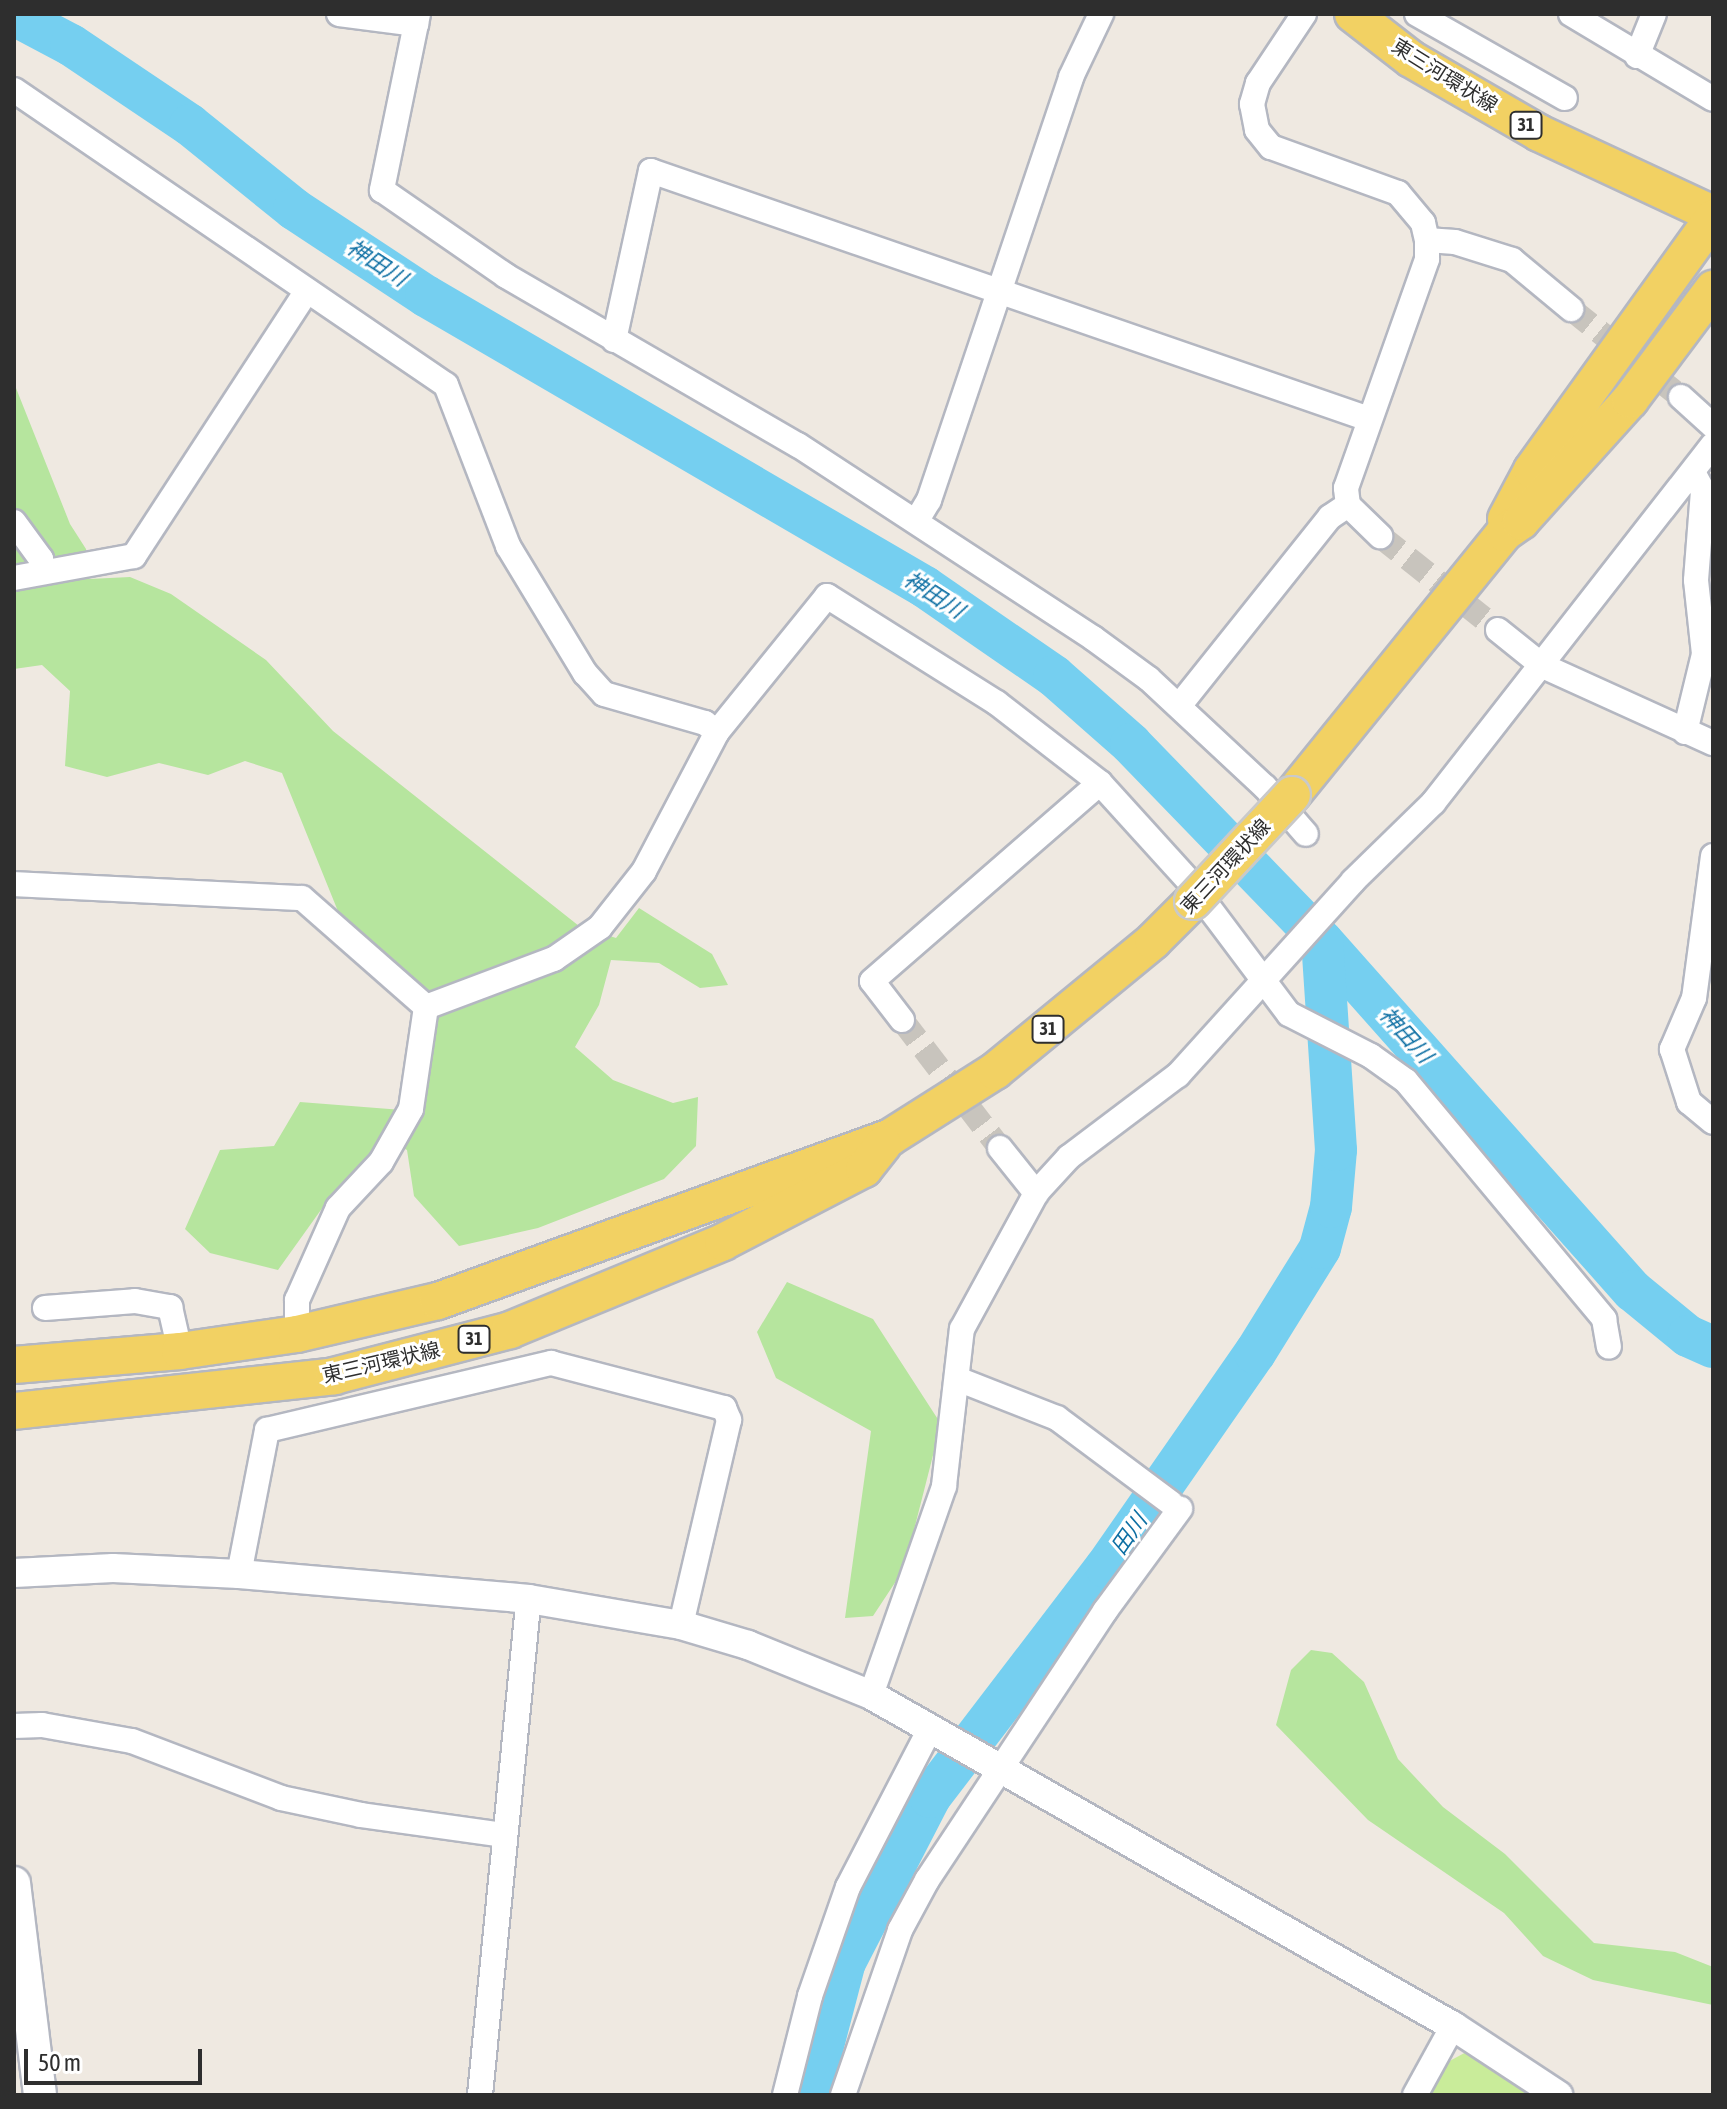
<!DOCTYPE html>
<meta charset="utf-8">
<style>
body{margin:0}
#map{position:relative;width:1727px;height:2109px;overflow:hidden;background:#efe9e1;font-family:"Asap Condensed","Noto Sans JP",sans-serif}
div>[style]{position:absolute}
.green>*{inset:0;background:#b6e59e}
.pitch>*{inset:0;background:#c9ec9a}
.river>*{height:42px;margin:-21px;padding:0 21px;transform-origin:21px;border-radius:21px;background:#75cff0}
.minor-tunnel>*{height:24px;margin-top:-12px;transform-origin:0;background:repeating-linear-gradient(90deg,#c8c4bd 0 24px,transparent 0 36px)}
.roads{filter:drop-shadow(2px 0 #b4b7c1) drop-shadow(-2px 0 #b4b7c1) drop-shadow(0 2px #b4b7c1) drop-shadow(0 -2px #b4b7c1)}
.minor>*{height:24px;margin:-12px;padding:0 12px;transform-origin:12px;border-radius:12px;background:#fff}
.tertiary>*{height:28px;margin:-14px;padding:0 14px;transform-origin:14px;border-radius:14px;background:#fff}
.secondary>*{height:32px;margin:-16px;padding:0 16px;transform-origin:16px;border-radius:16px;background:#fff}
.primary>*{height:36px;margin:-18px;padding:0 18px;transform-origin:18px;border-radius:18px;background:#f2d163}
.bridges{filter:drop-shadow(2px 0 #c9c9c9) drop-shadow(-2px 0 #c9c9c9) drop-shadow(0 2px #c9c9c9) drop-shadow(0 -2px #c9c9c9)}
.primary-bridge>*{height:36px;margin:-18px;padding:0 18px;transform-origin:18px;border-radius:18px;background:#f2d163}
span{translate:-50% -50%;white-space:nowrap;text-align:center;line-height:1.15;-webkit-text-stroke:6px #fff;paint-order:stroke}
.shield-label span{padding:2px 6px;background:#fff;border:2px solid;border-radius:6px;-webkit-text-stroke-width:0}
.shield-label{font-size:18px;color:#2e2e2e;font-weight:700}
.street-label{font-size:20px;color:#2e2e2e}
.water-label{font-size:22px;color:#0d6fa3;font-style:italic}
.frame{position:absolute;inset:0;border:16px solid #2e2e2e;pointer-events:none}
.scale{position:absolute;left:24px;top:2049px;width:178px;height:36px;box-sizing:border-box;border:4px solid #2e2e2e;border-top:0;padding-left:10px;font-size:24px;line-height:28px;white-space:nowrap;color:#2e2e2e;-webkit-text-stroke:6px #fff;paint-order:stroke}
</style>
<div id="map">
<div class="green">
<i style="clip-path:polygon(14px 383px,70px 524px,86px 549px,89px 579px,130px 577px,171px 594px,266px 660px,333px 731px,579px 926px,616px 938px,639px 908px,712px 954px,728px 985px,700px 988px,659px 963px,611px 960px,599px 1005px,575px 1047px,613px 1080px,673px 1103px,698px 1097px,696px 1146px,664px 1179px,538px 1228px,459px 1246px,414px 1196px,407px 1150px,385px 1139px,323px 1207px,278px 1270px,210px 1253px,185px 1229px,220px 1150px,274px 1146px,300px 1102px,415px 1111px,431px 1022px,346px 931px,282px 773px,245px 761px,208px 775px,159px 763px,107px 777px,65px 766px,70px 691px,42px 665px,14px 669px)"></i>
<i style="clip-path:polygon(787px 1282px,873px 1319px,941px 1424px,904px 1569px,873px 1616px,845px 1618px,871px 1431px,776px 1378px,757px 1332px)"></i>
<i style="clip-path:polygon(1311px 1650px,1332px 1653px,1364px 1682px,1398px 1759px,1443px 1807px,1505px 1854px,1594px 1943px,1675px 1952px,1713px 1967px,1713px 2005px,1593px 1980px,1543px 1956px,1504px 1913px,1368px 1820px,1276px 1725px,1291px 1670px)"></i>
</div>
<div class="pitch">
<i style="clip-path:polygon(1470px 2050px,1539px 2095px,1427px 2095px,1444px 2064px)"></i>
</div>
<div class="river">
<i style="left:14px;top:15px;width:64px;rotate:27.8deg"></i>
<i style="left:71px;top:45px;width:143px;rotate:33.9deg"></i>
<i style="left:190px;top:125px;width:134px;rotate:38.9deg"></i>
<i style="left:294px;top:209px;width:158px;rotate:33.4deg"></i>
<i style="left:426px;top:296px;width:578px;rotate:30.25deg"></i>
<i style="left:925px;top:587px;width:157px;rotate:34.6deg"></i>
<i style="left:1054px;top:676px;width:103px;rotate:41.4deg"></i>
<i style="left:1131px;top:744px;width:274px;rotate:45.9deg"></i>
<i style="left:1322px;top:941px;width:468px;rotate:48.4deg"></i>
<i style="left:1633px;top:1291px;width:71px;rotate:39.3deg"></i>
<i style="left:1688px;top:1336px;width:27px;rotate:24deg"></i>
<i style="left:810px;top:2095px;width:138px;rotate:-75.3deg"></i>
<i style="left:845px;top:1962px;width:186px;rotate:-62.7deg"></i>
<i style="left:930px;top:1797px;width:290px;rotate:-52.6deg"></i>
<i style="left:1106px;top:1567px;width:261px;rotate:-55.2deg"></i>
<i style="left:1255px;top:1353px;width:123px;rotate:-58.2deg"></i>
<i style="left:1320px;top:1248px;width:42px;rotate:-75deg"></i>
<i style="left:1331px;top:1207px;width:57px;rotate:-85deg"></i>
<i style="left:1336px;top:1150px;width:209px;rotate:-93.8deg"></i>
</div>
<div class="minor-tunnel">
<i style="left:1571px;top:309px;width:141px;rotate:38.7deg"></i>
<i style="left:1380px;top:536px;width:151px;rotate:38.5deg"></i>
<i style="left:902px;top:1020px;width:161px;rotate:52.6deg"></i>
</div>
<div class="roads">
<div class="minor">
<i style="left:339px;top:14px;width:78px;rotate:7.4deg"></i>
<i style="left:418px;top:14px;width:180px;rotate:101.6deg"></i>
<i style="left:382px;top:190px;width:151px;rotate:34.7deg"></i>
<i style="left:506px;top:276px;width:337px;rotate:30.1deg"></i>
<i style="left:798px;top:445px;width:353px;rotate:33.2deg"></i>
<i style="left:1093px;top:638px;width:69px;rotate:36.2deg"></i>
<i style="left:1149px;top:679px;width:158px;rotate:43deg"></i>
<i style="left:1265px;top:787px;width:62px;rotate:48.9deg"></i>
<i style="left:1304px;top:14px;width:83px;rotate:123.7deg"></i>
<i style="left:1258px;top:83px;width:22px;rotate:106deg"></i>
<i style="left:1252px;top:104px;width:26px;rotate:79deg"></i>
<i style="left:1257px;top:130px;width:22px;rotate:51deg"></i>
<i style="left:1271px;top:147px;width:135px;rotate:19.9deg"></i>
<i style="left:1398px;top:193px;width:39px;rotate:50deg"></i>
<i style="left:1423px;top:223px;width:17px;rotate:77deg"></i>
<i style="left:1427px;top:240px;width:28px;rotate:4deg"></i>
<i style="left:1455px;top:242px;width:60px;rotate:17.5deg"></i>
<i style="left:1512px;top:260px;width:77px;rotate:39.7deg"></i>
<i style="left:1417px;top:14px;width:170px;rotate:29.6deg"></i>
<i style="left:1571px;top:14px;width:165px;rotate:30.9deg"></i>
<i style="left:1637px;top:56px;width:45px;rotate:-68deg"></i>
<i style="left:14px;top:90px;width:523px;rotate:34.33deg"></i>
<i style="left:446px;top:385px;width:173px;rotate:68.9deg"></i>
<i style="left:508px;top:546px;width:149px;rotate:58.8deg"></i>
<i style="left:585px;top:673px;width:28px;rotate:48deg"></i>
<i style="left:604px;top:694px;width:105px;rotate:16deg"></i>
<i style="left:705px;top:723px;width:15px;rotate:37deg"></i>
<i style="left:614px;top:340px;width:173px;rotate:-77.7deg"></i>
<i style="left:651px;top:171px;width:760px;rotate:19.06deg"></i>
<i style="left:1681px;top:397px;width:43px;rotate:42.2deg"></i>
<i style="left:1348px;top:505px;width:45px;rotate:44.1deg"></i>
<i style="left:917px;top:520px;width:23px;rotate:-59deg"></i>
<i style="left:929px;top:500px;width:446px;rotate:-71.4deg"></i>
<i style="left:1071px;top:77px;width:70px;rotate:-64.5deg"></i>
<i style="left:14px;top:522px;width:46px;rotate:53.9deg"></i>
<i style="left:41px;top:559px;width:13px;rotate:86deg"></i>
<i style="left:14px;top:578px;width:122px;rotate:-10.4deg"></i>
<i style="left:134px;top:556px;width:313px;rotate:-56.9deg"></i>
<i style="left:1498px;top:630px;width:58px;rotate:38.7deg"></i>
<i style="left:1543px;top:666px;width:187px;rotate:24.4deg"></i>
<i style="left:1179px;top:706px;width:242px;rotate:-51.4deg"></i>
<i style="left:1330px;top:517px;width:22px;rotate:-34deg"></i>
<i style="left:1348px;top:505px;width:17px;rotate:-97deg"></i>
<i style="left:1346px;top:488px;width:243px;rotate:-70.5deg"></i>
<i style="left:1427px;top:259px;width:19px;rotate:-90deg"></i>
<i style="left:1685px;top:732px;width:80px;rotate:-76.3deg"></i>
<i style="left:1704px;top:654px;width:74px;rotate:-96.2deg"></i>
<i style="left:1696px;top:580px;width:89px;rotate:-85.5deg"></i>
<i style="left:1703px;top:491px;width:21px;rotate:-118deg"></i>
<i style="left:1713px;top:856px;width:143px;rotate:97.6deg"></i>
<i style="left:1694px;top:998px;width:56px;rotate:113.3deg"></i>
<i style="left:1672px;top:1049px;width:56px;rotate:72.2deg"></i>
<i style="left:1689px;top:1102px;width:31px;rotate:40deg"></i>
<i style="left:14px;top:884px;width:288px;rotate:2.8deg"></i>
<i style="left:302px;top:898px;width:165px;rotate:41.3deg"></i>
<i style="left:426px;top:1007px;width:103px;rotate:98.4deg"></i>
<i style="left:411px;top:1109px;width:61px;rotate:119.5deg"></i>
<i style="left:381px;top:1162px;width:63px;rotate:133.1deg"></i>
<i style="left:338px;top:1208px;width:101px;rotate:114deg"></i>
<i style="left:297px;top:1300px;width:34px;rotate:90deg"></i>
<i style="left:426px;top:1007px;width:137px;rotate:-20.6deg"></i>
<i style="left:554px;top:959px;width:56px;rotate:-34.8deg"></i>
<i style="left:600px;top:927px;width:71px;rotate:-51.8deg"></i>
<i style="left:644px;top:871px;width:157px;rotate:-62.3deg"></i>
<i style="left:717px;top:732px;width:175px;rotate:-51deg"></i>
<i style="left:827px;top:596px;width:201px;rotate:32.2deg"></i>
<i style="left:997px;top:703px;width:130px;rotate:37.8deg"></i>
<i style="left:1100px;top:783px;width:132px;rotate:47.8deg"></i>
<i style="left:1189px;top:881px;width:166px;rotate:53.1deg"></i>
<i style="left:1289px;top:1014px;width:92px;rotate:27.1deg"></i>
<i style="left:1371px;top:1056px;width:43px;rotate:35.5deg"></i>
<i style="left:1406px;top:1081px;width:310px;rotate:50.2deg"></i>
<i style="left:1604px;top:1319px;width:28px;rotate:80deg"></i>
<i style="left:902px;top:1020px;width:49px;rotate:-127.6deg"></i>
<i style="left:872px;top:981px;width:302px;rotate:-41deg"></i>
<i style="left:1000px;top:1148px;width:58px;rotate:51.3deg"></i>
<i style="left:45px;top:1308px;width:90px;rotate:-4.4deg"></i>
<i style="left:135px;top:1301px;width:36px;rotate:10deg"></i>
<i style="left:170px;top:1307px;width:45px;rotate:77.2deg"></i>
<i style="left:960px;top:1380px;width:104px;rotate:21.4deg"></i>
<i style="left:1057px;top:1418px;width:142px;rotate:36.7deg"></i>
<i style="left:239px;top:1574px;width:147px;rotate:-79deg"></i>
<i style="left:267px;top:1430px;width:292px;rotate:-13.3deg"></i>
<i style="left:551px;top:1363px;width:179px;rotate:14.6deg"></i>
<i style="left:724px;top:1408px;width:13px;rotate:67deg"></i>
<i style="left:729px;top:1420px;width:211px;rotate:103.2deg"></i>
<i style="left:871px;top:1695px;width:221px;rotate:-70.7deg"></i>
<i style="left:944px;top:1486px;width:158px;rotate:-83.5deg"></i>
<i style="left:962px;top:1329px;width:155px;rotate:-61.4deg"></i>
<i style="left:1036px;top:1193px;width:49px;rotate:-47.5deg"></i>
<i style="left:1069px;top:1157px;width:136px;rotate:-37deg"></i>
<i style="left:1178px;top:1075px;width:261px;rotate:-47.9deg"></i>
<i style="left:1353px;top:881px;width:112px;rotate:-44.3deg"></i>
<i style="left:1433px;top:803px;width:454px;rotate:-52deg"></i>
<i style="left:14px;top:1726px;width:28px;rotate:-2deg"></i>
<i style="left:42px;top:1725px;width:91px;rotate:10.1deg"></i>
<i style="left:132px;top:1741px;width:160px;rotate:20.9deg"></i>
<i style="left:281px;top:1798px;width:82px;rotate:12deg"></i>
<i style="left:361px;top:1815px;width:144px;rotate:8deg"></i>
<i style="left:480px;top:2095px;width:498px;rotate:-84.4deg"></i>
<i style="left:785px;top:2095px;width:102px;rotate:-75.8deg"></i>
<i style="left:810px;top:1996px;width:115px;rotate:-70.8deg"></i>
<i style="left:848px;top:1887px;width:178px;rotate:-62.6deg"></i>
<i style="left:843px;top:2095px;width:175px;rotate:-70.9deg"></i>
<i style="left:900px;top:1930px;width:57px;rotate:-61.6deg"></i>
<i style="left:927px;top:1880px;width:323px;rotate:-56.5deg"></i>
<i style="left:1105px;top:1611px;width:127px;rotate:-53.7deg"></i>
<i style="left:1415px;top:2095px;width:79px;rotate:-61.2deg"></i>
</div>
<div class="tertiary">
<i style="left:14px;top:1573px;width:99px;rotate:-2.9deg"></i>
<i style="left:113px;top:1568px;width:126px;rotate:2.7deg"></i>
<i style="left:239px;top:1574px;width:291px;rotate:4.9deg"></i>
<i style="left:529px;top:1599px;width:154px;rotate:9.7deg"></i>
<i style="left:681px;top:1625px;width:70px;rotate:16.6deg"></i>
<i style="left:748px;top:1645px;width:133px;rotate:22.1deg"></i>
<i style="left:871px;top:1695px;width:670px;rotate:29.63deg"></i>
<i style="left:1453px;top:2026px;width:126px;rotate:33.3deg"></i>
</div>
<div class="secondary">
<i style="left:14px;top:1883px;width:214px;rotate:83deg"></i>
</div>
<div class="primary">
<i style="left:1353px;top:14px;width:73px;rotate:37.8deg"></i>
<i style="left:1411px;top:59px;width:148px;rotate:30deg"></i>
<i style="left:1539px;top:133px;width:192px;rotate:25deg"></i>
<i style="left:1506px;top:519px;width:55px;rotate:-62deg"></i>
<i style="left:1532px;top:470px;width:310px;rotate:-54.3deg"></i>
<i style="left:1292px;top:795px;width:337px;rotate:-51deg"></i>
<i style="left:1504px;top:533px;width:21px;rotate:-35deg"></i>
<i style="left:1521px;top:521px;width:163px;rotate:-48deg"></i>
<i style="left:1630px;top:400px;width:139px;rotate:-53.2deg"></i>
<i style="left:14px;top:1365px;width:167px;rotate:-4.8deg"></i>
<i style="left:180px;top:1351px;width:118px;rotate:-8.3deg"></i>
<i style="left:297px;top:1334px;width:145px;rotate:-13.2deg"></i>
<i style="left:438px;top:1301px;width:480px;rotate:-19.9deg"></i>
<i style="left:889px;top:1138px;width:125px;rotate:-32.3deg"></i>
<i style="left:995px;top:1071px;width:205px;rotate:-39.4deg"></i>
<i style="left:1153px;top:941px;width:57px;rotate:-45deg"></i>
<i style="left:14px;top:1411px;width:322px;rotate:-6.2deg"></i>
<i style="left:334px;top:1376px;width:182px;rotate:-14.6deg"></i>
<i style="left:510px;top:1330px;width:230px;rotate:-22.4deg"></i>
<i style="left:723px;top:1242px;width:159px;rotate:-27.4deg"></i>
<i style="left:864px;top:1169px;width:31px;rotate:-52deg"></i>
</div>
</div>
<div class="bridges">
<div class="primary-bridge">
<i style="left:1193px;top:901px;width:145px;rotate:-47deg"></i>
</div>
</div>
<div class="shield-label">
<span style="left:1526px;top:125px">31</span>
<span style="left:1048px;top:1029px">31</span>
<span style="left:474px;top:1339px">31</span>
</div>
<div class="street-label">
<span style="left:1445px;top:75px;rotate:32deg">東三河環状線</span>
<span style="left:1225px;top:866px;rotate:-47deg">東三河環状線</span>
<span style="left:381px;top:1362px;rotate:-13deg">東三河環状線</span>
</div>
<div class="water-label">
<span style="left:377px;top:263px;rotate:33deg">神田川</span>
<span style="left:934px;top:595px;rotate:33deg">神田川</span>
<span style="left:1406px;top:1035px;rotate:48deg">神田川</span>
<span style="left:1129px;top:1534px;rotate:-55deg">田川</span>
</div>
<div class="frame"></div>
<div class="scale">50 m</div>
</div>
